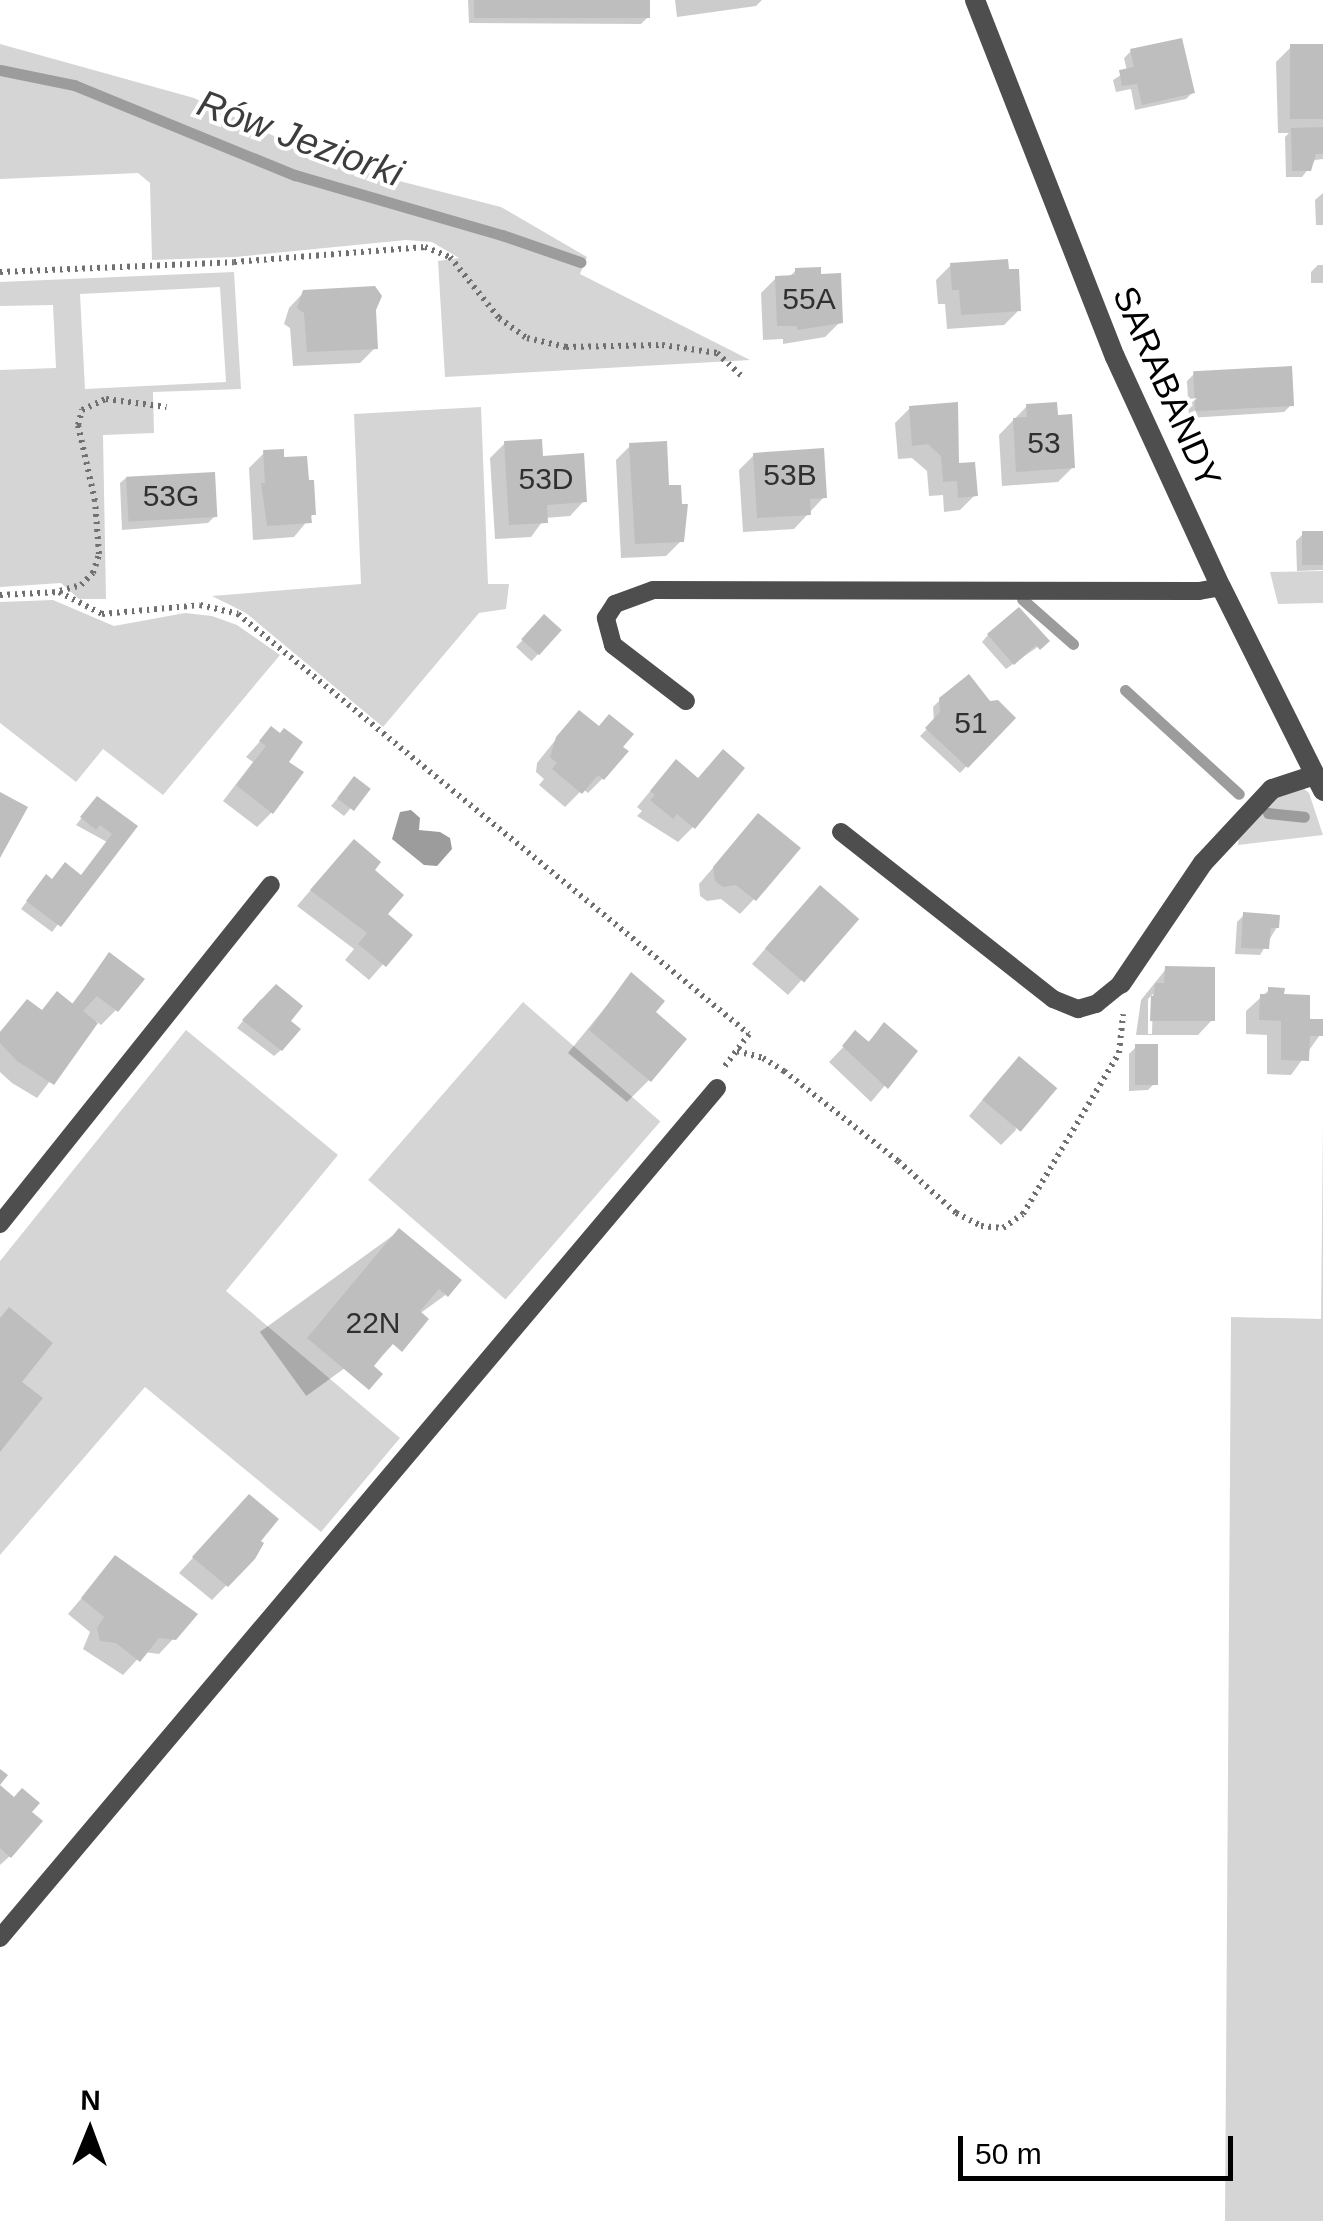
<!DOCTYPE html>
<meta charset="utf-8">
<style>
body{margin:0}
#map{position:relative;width:1323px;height:2221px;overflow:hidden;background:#fff;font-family:Helvetica,sans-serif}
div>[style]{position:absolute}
.green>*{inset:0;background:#d5d5d5;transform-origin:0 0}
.water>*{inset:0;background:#9c9c9c}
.shadow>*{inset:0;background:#0003;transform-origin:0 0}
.stream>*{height:11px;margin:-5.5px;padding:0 5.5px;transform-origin:5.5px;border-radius:5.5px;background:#9c9c9c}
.building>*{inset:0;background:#bebebe;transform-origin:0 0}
.path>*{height:6px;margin-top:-3px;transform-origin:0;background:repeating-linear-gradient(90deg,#707070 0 2.5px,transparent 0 7.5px)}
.lane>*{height:18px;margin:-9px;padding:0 9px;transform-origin:9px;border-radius:9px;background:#4e4e4e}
.street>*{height:20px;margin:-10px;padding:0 10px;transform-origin:10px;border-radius:10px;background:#4e4e4e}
span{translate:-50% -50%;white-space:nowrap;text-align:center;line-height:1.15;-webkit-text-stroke:8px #fff;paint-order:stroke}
.number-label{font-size:30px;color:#303030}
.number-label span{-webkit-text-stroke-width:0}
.street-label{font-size:35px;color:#000}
.water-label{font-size:38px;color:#3d3d3d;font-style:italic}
.north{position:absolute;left:40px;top:2081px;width:100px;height:100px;-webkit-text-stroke:8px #fff;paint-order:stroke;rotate:1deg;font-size:28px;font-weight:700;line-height:40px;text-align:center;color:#000}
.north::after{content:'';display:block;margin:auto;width:35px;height:45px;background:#000;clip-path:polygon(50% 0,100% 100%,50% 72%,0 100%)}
.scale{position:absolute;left:958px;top:2136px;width:275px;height:45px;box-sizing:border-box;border:5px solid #000;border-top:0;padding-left:12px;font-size:30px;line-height:35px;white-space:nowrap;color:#000;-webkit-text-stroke:8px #fff;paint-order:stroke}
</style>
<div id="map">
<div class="green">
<i style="clip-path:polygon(0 44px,194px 98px,316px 156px,372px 174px,501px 207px,587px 257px,580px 274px,750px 360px,445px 377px,438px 261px,459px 258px,432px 242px,406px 240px,235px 257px,152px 260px,150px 183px,138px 173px,0 179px)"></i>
<i style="clip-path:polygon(evenodd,234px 272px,241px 389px,153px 392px,154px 433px,103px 435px,106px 599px,79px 599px,61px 583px,0 587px,0 370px,56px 368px,53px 305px,0 306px,0 282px,234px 272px,220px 287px,226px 382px,85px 389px,80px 294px,220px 287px)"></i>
<i style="clip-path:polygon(481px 407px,488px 584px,509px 584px,506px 609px,479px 613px,383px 727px,246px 613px,212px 596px,361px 584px,354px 414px)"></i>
<i style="clip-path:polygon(1323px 571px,1323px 603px,1278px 604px,1270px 572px)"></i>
<i style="clip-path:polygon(53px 600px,114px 626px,185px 613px,212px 616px,237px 625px,280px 655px,163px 795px,103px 749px,76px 782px,0 723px,0 602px)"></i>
<i style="clip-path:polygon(1303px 788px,1309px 793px,1323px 835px,1238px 845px,1239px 834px,1277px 796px)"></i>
<i style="left:523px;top:1002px;width:182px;height:236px;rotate:41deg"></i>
<i style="clip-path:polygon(186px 1030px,338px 1155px,226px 1291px,400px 1438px,321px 1532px,145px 1387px,0 1555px,0 1261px)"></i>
<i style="clip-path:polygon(1323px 1123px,1323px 2221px,1225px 2221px,1231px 1317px,1321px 1319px)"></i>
</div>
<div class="water">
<i style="clip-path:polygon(411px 810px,420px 818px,419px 830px,440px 832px,450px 838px,452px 849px,437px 866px,424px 865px,392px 839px,400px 812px)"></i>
</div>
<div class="shadow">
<i style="clip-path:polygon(468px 0,648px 0,648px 17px,641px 24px,469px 23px)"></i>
<i style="clip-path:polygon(675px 0,762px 0,756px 6px,677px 17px)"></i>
<i style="clip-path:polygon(1323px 46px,1323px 159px,1315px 160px,1302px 177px,1286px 177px,1285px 137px,1289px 133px,1278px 133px,1276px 62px,1291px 47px)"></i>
<i style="clip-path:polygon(1131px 51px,1193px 92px,1186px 99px,1135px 110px,1131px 89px,1116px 92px,1113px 80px,1127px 71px,1124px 58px)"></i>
<i style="clip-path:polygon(1323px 193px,1323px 225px,1316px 225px,1315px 200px)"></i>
<i style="clip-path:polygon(951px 265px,1006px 272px,1019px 310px,1004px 325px,947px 329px,945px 304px,938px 304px,936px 280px)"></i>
<i style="clip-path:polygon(1318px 265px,1323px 265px,1323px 283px,1311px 283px,1311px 272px)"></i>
<i style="clip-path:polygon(796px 270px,840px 322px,825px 337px,783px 344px,783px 339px,763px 340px,761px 293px,776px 278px,789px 277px)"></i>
<i style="clip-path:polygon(304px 292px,373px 309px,375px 348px,360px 363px,293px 366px,290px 328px,284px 324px,289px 308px)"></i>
<i style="clip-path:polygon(1194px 374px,1291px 405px,1284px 412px,1189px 418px,1187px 381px)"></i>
<i style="clip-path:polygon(1027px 406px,1055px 418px,1073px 467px,1058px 482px,1002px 486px,999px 435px)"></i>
<i style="clip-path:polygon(910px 408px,975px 495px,960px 510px,944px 512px,943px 495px,929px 496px,927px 471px,912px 458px,898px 459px,895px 423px)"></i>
<i style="clip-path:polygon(505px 443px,540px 458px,584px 501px,570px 516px,545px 518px,531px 537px,495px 539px,490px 458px)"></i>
<i style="clip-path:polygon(631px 445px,667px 488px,681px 541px,666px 556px,621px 558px,616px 460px)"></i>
<i style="clip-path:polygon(264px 453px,282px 460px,313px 514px,294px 537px,253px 540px,249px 468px)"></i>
<i style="clip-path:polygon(754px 455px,824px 497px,794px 529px,743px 532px,739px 470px)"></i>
<i style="clip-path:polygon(127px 477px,215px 516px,208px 523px,122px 530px,120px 483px)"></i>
<i style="clip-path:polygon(1323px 533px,1323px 570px,1297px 571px,1296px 541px,1303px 534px)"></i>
<i style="left:544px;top:617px;width:21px;height:41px;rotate:43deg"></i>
<i style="clip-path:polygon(988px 635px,1046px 641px,1006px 669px,982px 642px)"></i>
<i style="clip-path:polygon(941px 699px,988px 704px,1013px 718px,960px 773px,920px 736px,934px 722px,933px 707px)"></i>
<i style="clip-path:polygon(565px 728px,603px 778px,588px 793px,583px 789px,565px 807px,539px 785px,544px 779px,536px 772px,537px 763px)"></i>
<i style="clip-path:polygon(271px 729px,285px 762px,272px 812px,257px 827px,223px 801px,253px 762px,246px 757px)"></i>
<i style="clip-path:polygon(662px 777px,693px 827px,678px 842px,637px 816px,642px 811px,637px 807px)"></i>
<i style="clip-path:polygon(348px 786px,367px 789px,344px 816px,331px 806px)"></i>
<i style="clip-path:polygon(91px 806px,134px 827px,52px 932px,21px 909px,40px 884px,80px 877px,107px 842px,76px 825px)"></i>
<i style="clip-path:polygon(758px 816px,754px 899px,740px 914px,721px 899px,707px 901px,700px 896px,699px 884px)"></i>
<i style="clip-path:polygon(339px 857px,371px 870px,385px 915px,409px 935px,369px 980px,345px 960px,354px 949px,297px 906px)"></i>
<i style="clip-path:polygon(805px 903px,856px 919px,788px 995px,752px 964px)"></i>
<i style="clip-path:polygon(1244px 915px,1277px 927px,1260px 955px,1235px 954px,1237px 922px)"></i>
<i style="clip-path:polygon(110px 955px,116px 1010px,101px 1025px,96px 1021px,37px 1098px,12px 1083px,0 1072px,0 1032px,27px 1002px,40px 1012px,71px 1005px)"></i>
<i style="clip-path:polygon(evenodd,1166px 969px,1212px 1020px,1198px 1035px,1136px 1035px,1141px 1000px,1166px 969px,1153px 994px,1152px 1034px,1148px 1034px,1148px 999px,1153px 994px)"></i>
<i style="clip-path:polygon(631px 976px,653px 1012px,649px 1080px,627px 1102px,568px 1053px)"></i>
<i style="clip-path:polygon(1269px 990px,1320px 1035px,1291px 1075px,1267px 1074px,1267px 1035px,1246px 1034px,1246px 1011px)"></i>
<i style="clip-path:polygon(261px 999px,288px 1021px,281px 1050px,274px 1056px,237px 1028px)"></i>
<i style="clip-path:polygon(884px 1026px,914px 1051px,871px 1102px,829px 1062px,856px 1034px,867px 1043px)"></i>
<i style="clip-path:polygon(1136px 1047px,1155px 1083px,1148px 1090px,1129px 1091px,1129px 1054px)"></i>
<i style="clip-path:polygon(1004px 1074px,1016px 1130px,1001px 1145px,969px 1116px)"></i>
<i style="left:399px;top:1231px;width:79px;height:172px;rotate:54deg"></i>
<i style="clip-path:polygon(235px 1512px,257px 1541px,253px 1558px,212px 1600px,179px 1573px)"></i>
<i style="clip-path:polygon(116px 1558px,174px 1638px,159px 1654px,144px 1652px,123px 1675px,83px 1649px,90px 1632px,68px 1614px)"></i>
<i style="clip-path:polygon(0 1788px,10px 1856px,0 1865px)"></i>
</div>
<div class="stream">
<i style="left:0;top:70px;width:76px;rotate:11.5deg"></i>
<i style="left:74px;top:85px;width:239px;rotate:22.2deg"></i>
<i style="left:295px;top:175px;width:216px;rotate:16.2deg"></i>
<i style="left:502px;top:235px;width:83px;rotate:19.1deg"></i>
<i style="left:1022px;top:599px;width:68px;rotate:41.4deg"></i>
<i style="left:1125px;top:690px;width:154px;rotate:42.4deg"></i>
<i style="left:1268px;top:813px;width:36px;rotate:6deg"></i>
</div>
<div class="building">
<i style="left:474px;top:0;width:176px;height:18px"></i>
<i style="clip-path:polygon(1182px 38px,1195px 93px,1142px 105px,1137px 84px,1122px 86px,1119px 70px,1134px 67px,1130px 49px)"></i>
<i style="left:1323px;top:44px;width:75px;height:33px;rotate:90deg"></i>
<i style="clip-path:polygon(1323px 127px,1323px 154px,1316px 154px,1311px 171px,1292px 171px,1291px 128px)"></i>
<i style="clip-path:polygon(1008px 259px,1009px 269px,1019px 269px,1021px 311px,961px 315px,959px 290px,952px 290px,950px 263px)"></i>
<i style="clip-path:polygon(821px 267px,821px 274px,841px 273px,843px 323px,797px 330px,797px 326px,777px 326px,775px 276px,795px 275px,795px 268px)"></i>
<i style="clip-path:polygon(375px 286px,382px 296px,376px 310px,378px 349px,307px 352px,304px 313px,297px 308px,303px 290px)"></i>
<i style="left:1292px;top:366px;width:40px;height:99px;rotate:87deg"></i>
<i style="clip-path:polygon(958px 402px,959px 463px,975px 462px,978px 496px,958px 498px,957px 481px,943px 482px,941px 456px,928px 444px,912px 446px,909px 406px)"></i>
<i style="clip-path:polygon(1057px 402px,1058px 415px,1072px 414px,1075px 468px,1016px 472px,1013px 418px,1027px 417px,1026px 404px)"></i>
<i style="clip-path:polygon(542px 439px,543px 456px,584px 453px,587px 502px,547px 505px,548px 523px,509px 525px,504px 441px)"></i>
<i style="clip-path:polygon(667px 441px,669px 485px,681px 485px,682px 504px,688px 504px,684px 542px,635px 544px,629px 443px)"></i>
<i style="clip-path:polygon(824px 448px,827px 498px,810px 499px,811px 515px,757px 518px,753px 453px)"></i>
<i style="clip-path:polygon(284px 449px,284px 457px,307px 456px,309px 480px,314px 480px,316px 515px,311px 515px,312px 523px,267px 526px,261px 483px,265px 483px,263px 450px)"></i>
<i style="left:215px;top:472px;width:45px;height:89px;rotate:87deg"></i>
<i style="left:1302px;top:531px;width:21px;height:34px"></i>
<i style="clip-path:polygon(1019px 607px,1050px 641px,1040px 650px,1036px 645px,1014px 665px,987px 634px)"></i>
<i style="left:544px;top:614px;width:24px;height:34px;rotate:42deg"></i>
<i style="clip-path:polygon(969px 674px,990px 701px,998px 700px,1016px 718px,968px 768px,925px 728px,940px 712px,939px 698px)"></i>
<i style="clip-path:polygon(579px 710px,599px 726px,609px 714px,634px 734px,623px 747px,629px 751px,604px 780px,598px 775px,582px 794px,552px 769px,557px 763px,550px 757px,556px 737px)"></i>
<i style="clip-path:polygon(271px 726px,280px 733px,284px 728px,303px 742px,289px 762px,304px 772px,273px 814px,236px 785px,266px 746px,259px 741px)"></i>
<i style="clip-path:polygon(723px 749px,745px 768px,695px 829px,677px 814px,673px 819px,650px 800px,655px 795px,650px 791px,676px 759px,698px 778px)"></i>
<i style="left:354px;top:776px;width:21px;height:28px;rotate:37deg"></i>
<i style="clip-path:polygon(0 792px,28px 807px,0 858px)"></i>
<i style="clip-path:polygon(97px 796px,138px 826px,61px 927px,26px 901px,46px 874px,52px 879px,65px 862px,81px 875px,112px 834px,100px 825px,96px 830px,80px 817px)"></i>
<i style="clip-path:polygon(758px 813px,801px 848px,756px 901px,736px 885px,723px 887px,715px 881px,713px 867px)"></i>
<i style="clip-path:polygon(354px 839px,381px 862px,375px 870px,404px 895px,388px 914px,413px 935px,386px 967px,358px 944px,367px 933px,310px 890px)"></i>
<i style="left:820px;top:885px;width:52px;height:84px;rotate:41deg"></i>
<i style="clip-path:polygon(1243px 912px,1280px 915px,1279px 928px,1271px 928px,1269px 949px,1241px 948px)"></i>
<i style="clip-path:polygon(109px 952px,145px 979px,118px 1012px,97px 996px,83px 1011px,98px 1023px,54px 1085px,17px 1061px,0 1043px,0 1032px,27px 999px,42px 1010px,57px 991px,73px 1004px)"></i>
<i style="clip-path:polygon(1165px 966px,1215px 967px,1215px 1021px,1150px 1021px,1151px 996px,1154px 996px,1155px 983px,1164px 983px)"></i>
<i style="clip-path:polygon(631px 972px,665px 1001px,656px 1012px,687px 1039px,651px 1082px,589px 1030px)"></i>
<i style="clip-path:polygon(276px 984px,303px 1006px,291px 1021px,301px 1029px,282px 1051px,242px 1020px)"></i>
<i style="clip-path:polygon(1268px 987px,1285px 988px,1284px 994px,1310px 995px,1310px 1019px,1323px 1019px,1323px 1036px,1310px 1036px,1309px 1061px,1281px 1060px,1281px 1021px,1259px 1020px,1260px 994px,1268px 994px)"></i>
<i style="clip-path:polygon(884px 1022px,918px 1051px,888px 1089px,842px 1046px,855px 1030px,869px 1042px)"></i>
<i style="left:1135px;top:1044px;width:23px;height:41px"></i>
<i style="left:1019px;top:1056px;width:50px;height:57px;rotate:40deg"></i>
<i style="clip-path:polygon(399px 1228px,462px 1280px,448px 1297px,439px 1289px,420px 1311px,429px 1319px,402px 1352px,393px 1344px,383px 1355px,374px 1366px,383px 1374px,369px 1390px,307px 1338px)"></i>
<i style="clip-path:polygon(9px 1307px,53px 1343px,22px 1382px,43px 1398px,0 1452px,0 1318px)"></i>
<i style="clip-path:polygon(249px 1494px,279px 1519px,261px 1541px,264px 1543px,255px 1559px,228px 1587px,192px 1557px)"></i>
<i style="clip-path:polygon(115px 1555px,198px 1614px,176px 1640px,159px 1638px,140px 1662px,116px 1643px,100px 1641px,97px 1628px,104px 1617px,81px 1598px)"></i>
<i style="clip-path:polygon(0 1769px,8px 1775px,0 1785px,14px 1797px,22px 1788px,40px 1803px,32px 1812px,43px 1821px,11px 1858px,0 1848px)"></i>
</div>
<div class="path">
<i style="left:0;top:272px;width:234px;rotate:-2.4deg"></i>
<i style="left:234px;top:262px;width:192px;rotate:-4.5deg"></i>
<i style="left:425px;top:247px;width:27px;rotate:22deg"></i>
<i style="left:450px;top:257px;width:78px;rotate:51.2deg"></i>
<i style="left:499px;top:318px;width:34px;rotate:36deg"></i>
<i style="left:527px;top:338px;width:40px;rotate:13deg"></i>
<i style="left:566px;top:347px;width:96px;rotate:-1.2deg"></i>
<i style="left:662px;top:345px;width:56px;rotate:8.3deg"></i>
<i style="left:717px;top:353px;width:35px;rotate:43deg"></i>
<i style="left:60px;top:591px;width:22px;rotate:-16deg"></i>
<i style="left:81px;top:585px;width:17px;rotate:-45deg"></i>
<i style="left:93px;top:573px;width:20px;rotate:-72deg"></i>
<i style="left:99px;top:554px;width:53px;rotate:-94.3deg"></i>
<i style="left:95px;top:501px;width:78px;rotate:-102.6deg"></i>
<i style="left:78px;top:425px;width:16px;rotate:-75deg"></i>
<i style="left:82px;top:410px;width:26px;rotate:-25deg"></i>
<i style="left:106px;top:399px;width:61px;rotate:7.6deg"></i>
<i style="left:0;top:595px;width:59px;rotate:-2.9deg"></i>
<i style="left:59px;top:592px;width:48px;rotate:27.1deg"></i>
<i style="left:102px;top:614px;width:98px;rotate:-5.2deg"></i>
<i style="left:200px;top:605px;width:39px;rotate:13deg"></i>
<i style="left:238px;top:614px;width:661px;rotate:39.42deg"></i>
<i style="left:749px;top:1034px;width:41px;rotate:127.1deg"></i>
<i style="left:737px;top:1051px;width:27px;rotate:15deg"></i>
<i style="left:763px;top:1058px;width:25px;rotate:32deg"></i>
<i style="left:784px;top:1071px;width:145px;rotate:38.3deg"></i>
<i style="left:898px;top:1161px;width:78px;rotate:41.9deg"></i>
<i style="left:956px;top:1213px;width:28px;rotate:27deg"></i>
<i style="left:981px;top:1226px;width:22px;rotate:5deg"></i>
<i style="left:1003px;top:1228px;width:24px;rotate:-35deg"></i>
<i style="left:1023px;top:1214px;width:187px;rotate:-59.2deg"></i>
<i style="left:1119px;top:1053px;width:39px;rotate:-84deg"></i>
</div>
<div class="lane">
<i style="left:686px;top:701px;width:92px;rotate:-142.5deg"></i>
<i style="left:613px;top:645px;width:28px;rotate:-105deg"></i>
<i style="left:606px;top:618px;width:17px;rotate:-57deg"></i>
<i style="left:615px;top:604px;width:40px;rotate:-20.2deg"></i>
<i style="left:653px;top:590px;width:546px;rotate:0.1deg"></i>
<i style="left:1199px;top:591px;width:22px;rotate:-10deg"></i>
<i style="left:841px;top:832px;width:270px;rotate:38.2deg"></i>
<i style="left:1053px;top:999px;width:27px;rotate:22deg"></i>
<i style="left:1078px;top:1009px;width:19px;rotate:-16deg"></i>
<i style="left:1096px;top:1004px;width:32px;rotate:-39deg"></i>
<i style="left:0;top:1224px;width:434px;rotate:-51.4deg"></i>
<i style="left:0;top:1938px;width:1112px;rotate:-49.85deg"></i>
</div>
<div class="street">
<i style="left:975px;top:0;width:383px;rotate:68.6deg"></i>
<i style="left:1115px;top:357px;width:253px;rotate:65.3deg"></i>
<i style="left:1221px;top:587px;width:228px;rotate:63.4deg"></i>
<i style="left:1121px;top:984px;width:146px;rotate:-55.9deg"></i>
<i style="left:1203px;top:863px;width:101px;rotate:-47deg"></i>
<i style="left:1272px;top:789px;width:45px;rotate:-18deg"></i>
</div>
<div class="number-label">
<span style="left:809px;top:299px">55A</span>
<span style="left:1044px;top:443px">53</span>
<span style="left:790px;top:475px">53B</span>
<span style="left:546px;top:479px">53D</span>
<span style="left:171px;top:496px">53G</span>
<span style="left:971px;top:723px">51</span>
<span style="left:373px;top:1323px">22N</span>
</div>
<div class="street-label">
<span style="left:1167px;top:387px;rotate:66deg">SARABANDY</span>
</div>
<div class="water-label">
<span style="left:300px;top:139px;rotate:20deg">Rów Jeziorki</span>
</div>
<div class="north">N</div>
<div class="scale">50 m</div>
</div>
